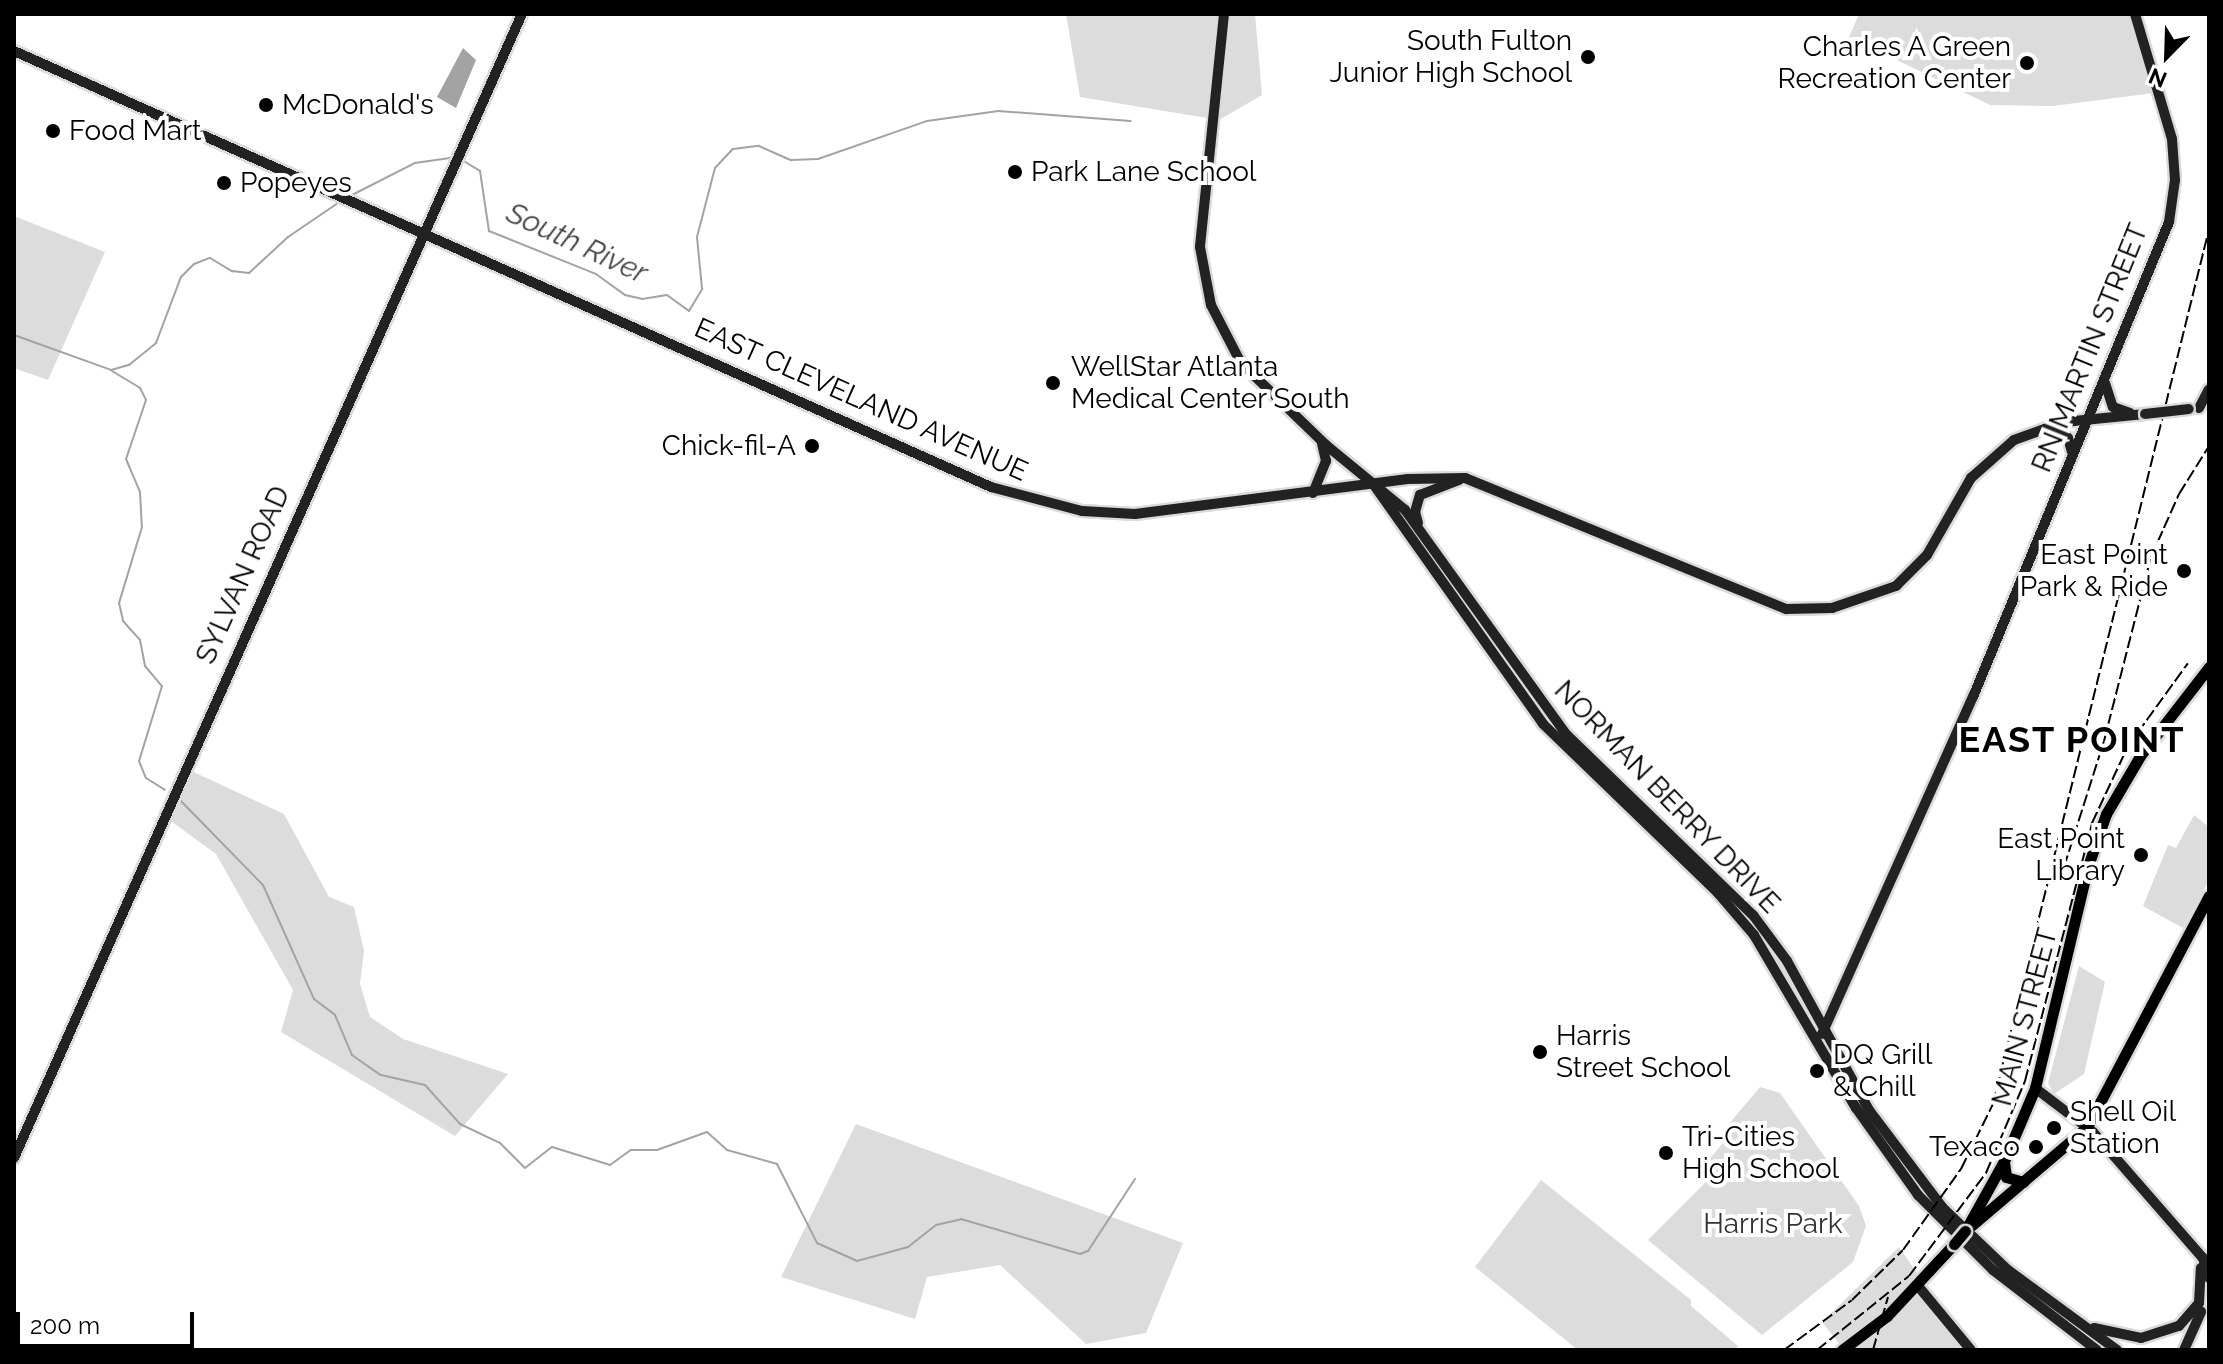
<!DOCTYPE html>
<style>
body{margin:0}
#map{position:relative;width:2223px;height:1364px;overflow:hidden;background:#fff;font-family:Raleway,sans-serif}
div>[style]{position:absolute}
.green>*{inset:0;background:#dcdcdc}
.water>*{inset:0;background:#a3a3a3}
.stream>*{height:2px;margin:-1px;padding:0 1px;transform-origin:1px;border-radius:1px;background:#a3a3a3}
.roads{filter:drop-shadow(2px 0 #dbdbdb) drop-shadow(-2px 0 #dbdbdb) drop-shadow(0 2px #dbdbdb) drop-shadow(0 -2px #dbdbdb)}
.secondary>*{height:10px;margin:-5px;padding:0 5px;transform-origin:5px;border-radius:5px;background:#222}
.primary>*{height:11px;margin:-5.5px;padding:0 5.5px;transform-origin:5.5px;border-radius:5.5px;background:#000}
.rail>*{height:2px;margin-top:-1px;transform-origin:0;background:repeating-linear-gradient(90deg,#000 0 12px,transparent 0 16px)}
.bridges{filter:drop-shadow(2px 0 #dbdbdb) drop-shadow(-2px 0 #dbdbdb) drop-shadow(0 2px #dbdbdb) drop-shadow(0 -2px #dbdbdb)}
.secondary-bridge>*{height:10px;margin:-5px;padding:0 5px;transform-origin:5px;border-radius:5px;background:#222}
.primary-bridge>*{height:11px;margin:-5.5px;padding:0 5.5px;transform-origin:5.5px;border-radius:5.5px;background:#000}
.dots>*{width:22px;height:22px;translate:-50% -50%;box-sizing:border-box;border:4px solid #fff;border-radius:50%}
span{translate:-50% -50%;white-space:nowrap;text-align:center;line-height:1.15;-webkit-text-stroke:8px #fff;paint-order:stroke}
.poi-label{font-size:28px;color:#000}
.right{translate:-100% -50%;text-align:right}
.left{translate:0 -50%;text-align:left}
.street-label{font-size:28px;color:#000}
.park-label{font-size:28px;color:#333}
.water-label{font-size:30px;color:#444;font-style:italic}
.district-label{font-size:36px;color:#000;font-weight:700;letter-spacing:2px}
.frame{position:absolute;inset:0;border:16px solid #000;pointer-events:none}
.north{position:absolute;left:2127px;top:16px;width:80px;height:80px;-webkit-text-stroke:6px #fff;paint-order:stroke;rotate:203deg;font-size:22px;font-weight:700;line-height:32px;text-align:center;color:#000}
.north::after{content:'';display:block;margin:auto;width:28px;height:36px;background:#000;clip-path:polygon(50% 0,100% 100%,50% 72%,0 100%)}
.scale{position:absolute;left:16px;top:1312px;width:178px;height:36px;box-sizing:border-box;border:4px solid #000;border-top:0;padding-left:10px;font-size:24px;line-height:28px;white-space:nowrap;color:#000;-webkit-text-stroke:6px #fff;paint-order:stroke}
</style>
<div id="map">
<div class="green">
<i style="clip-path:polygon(1066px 14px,1255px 14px,1262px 95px,1219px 120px,1080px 97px)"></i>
<i style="clip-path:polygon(1859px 14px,2137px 14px,2161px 92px,2053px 106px,1990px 105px,1849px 37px)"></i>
<i style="clip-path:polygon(14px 216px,105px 252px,48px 380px,14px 368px)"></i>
<i style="clip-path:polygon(185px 768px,284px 814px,329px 897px,354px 907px,364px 951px,360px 984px,370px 1017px,403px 1039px,508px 1074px,455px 1136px,281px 1032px,293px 990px,216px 854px,164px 816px)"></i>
<i style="clip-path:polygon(2194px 815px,2209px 827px,2209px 881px,2183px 928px,2143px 906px,2168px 845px,2176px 848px)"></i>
<i style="clip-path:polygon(2079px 966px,2105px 982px,2084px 1074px,2054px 1094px,2048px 1083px)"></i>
<i style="clip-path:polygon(1760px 1087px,1780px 1093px,1859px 1206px,1866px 1226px,1853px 1262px,1762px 1335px,1648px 1240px,1705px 1183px,1696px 1175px,1723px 1143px,1717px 1138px)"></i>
<i style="clip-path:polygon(856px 1124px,1183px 1243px,1146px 1333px,1086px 1344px,1000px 1265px,927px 1277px,915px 1319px,781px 1277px)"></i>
<i style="clip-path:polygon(1541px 1180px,1691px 1300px,1691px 1306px,1738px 1346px,1735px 1350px,1578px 1350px,1475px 1267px)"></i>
<i style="clip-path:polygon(1899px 1247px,1971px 1350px,1844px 1350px,1822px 1322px)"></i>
</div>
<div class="water">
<i style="clip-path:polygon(463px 48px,476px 60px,456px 108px,437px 97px)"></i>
</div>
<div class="stream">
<i style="left:462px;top:160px;width:21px;rotate:31deg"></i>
<i style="left:480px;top:171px;width:61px;rotate:81.5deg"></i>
<i style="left:489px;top:231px;width:115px;rotate:21.9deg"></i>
<i style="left:596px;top:274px;width:36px;rotate:36deg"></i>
<i style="left:625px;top:295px;width:17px;rotate:13deg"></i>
<i style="left:642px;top:299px;width:25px;rotate:-9deg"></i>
<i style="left:667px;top:295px;width:27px;rotate:36deg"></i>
<i style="left:689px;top:311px;width:26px;rotate:-59deg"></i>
<i style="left:702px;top:289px;width:52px;rotate:-95.5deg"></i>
<i style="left:697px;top:237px;width:71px;rotate:-75.4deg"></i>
<i style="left:715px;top:168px;width:26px;rotate:-47deg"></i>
<i style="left:733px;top:149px;width:26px;rotate:-7deg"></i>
<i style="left:759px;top:146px;width:35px;rotate:24deg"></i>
<i style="left:791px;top:160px;width:27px;rotate:-2deg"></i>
<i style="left:818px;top:159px;width:115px;rotate:-19.2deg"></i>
<i style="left:927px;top:121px;width:72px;rotate:-8deg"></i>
<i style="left:998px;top:111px;width:133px;rotate:4.3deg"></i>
<i style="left:350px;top:196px;width:73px;rotate:-26.9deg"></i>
<i style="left:415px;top:163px;width:37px;rotate:-8deg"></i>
<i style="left:14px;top:335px;width:103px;rotate:19.8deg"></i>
<i style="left:111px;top:370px;width:19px;rotate:-16deg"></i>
<i style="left:129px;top:365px;width:35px;rotate:-39deg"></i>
<i style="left:156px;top:343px;width:71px;rotate:-69.3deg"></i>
<i style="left:181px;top:277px;width:18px;rotate:-45deg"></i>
<i style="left:194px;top:264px;width:17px;rotate:-21deg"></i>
<i style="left:210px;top:258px;width:26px;rotate:31deg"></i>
<i style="left:232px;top:271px;width:17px;rotate:7deg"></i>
<i style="left:249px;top:273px;width:53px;rotate:-42.7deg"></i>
<i style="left:288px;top:237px;width:64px;rotate:-34.2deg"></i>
<i style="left:112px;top:371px;width:33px;rotate:31deg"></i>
<i style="left:140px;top:388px;width:13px;rotate:63deg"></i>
<i style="left:146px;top:400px;width:62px;rotate:108.7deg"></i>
<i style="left:126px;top:459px;width:36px;rotate:67deg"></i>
<i style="left:140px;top:492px;width:35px;rotate:87deg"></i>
<i style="left:142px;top:527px;width:79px;rotate:106.8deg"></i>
<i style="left:119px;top:603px;width:18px;rotate:77deg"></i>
<i style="left:123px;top:621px;width:25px;rotate:48deg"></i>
<i style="left:140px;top:640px;width:26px;rotate:79deg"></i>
<i style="left:145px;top:666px;width:26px;rotate:50deg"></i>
<i style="left:162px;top:686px;width:78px;rotate:107deg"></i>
<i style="left:139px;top:761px;width:18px;rotate:68deg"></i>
<i style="left:146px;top:778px;width:22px;rotate:32deg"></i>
<i style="left:179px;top:799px;width:120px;rotate:45.7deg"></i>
<i style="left:263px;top:885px;width:125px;rotate:65.9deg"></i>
<i style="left:314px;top:999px;width:26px;rotate:37deg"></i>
<i style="left:335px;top:1015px;width:43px;rotate:67deg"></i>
<i style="left:352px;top:1055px;width:35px;rotate:35deg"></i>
<i style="left:381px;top:1075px;width:45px;rotate:12.8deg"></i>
<i style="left:425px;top:1085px;width:52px;rotate:48.1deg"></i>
<i style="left:460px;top:1124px;width:44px;rotate:25.4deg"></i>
<i style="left:500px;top:1143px;width:35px;rotate:45deg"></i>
<i style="left:525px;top:1168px;width:34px;rotate:-38deg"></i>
<i style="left:552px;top:1147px;width:61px;rotate:17.2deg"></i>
<i style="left:610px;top:1165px;width:26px;rotate:-36deg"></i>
<i style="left:631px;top:1150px;width:26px"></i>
<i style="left:657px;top:1150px;width:53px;rotate:-19.8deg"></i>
<i style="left:707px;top:1132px;width:27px;rotate:42deg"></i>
<i style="left:727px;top:1150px;width:52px;rotate:15.6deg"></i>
<i style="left:777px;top:1164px;width:89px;rotate:63.1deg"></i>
<i style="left:817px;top:1243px;width:44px;rotate:24.2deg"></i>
<i style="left:857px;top:1261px;width:53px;rotate:-15.4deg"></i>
<i style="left:908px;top:1247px;width:36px;rotate:-38deg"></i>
<i style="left:936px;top:1225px;width:26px;rotate:-13deg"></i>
<i style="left:961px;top:1219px;width:124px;rotate:16.4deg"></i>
<i style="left:1080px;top:1254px;width:9px;rotate:-21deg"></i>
<i style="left:1088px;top:1251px;width:86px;rotate:-56.9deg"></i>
</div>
<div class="roads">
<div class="secondary">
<i style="left:1224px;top:14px;width:234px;rotate:95.9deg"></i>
<i style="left:1200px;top:247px;width:59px;rotate:79.3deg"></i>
<i style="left:1211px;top:305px;width:65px;rotate:62.7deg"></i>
<i style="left:1241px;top:363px;width:118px;rotate:44deg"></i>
<i style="left:1326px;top:445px;width:102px;rotate:39.4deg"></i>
<i style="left:1405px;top:510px;width:274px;rotate:54.3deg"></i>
<i style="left:1565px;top:733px;width:262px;rotate:44.1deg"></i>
<i style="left:1753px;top:915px;width:57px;rotate:53.5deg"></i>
<i style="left:1787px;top:961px;width:170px;rotate:61.2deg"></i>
<i style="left:1869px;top:1110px;width:121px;rotate:53deg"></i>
<i style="left:1942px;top:1207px;width:91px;rotate:43.7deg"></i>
<i style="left:2008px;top:1270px;width:135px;rotate:36.3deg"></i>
<i style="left:14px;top:51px;width:1070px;rotate:24.05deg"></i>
<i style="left:991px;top:487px;width:94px;rotate:14.8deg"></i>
<i style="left:1082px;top:511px;width:53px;rotate:3.2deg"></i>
<i style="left:1135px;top:514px;width:275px;rotate:-7.3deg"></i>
<i style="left:1408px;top:479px;width:57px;rotate:-1deg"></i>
<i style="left:1465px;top:478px;width:347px;rotate:22.2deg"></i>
<i style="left:1786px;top:609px;width:46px;rotate:-1.2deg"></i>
<i style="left:1832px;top:608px;width:68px;rotate:-19deg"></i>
<i style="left:1896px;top:586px;width:44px;rotate:-45deg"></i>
<i style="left:1927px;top:555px;width:89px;rotate:-60.3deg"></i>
<i style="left:1971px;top:478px;width:57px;rotate:-41.5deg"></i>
<i style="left:2014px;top:440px;width:53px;rotate:-19.8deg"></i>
<i style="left:2064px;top:422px;width:81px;rotate:-5.6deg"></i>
<i style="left:2105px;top:383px;width:25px;rotate:72deg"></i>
<i style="left:2113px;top:407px;width:18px;rotate:19deg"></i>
<i style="left:2199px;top:408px;width:21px;rotate:-62deg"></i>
<i style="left:2049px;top:425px;width:23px;rotate:34deg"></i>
<i style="left:2068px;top:438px;width:15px;rotate:74deg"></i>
<i style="left:1374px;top:485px;width:293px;rotate:54.7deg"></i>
<i style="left:1543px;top:724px;width:243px;rotate:44deg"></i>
<i style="left:1718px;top:893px;width:55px;rotate:49.4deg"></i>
<i style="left:1754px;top:935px;width:201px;rotate:59.5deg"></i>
<i style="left:1856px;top:1108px;width:107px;rotate:54.5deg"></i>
<i style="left:1918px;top:1195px;width:106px;rotate:45deg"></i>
<i style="left:1993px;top:1270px;width:131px;rotate:37.6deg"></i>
<i style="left:1313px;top:493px;width:35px;rotate:-68deg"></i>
<i style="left:1326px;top:461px;width:18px;rotate:-103deg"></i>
<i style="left:1418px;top:523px;width:11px;rotate:-105deg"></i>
<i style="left:1415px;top:512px;width:18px;rotate:-74deg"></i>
<i style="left:1420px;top:495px;width:42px;rotate:-21deg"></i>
<i style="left:1822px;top:1034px;width:369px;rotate:-65.9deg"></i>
<i style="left:1973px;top:697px;width:514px;rotate:-67.58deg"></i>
<i style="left:2169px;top:222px;width:42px;rotate:-81.9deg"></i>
<i style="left:2175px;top:180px;width:41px;rotate:-94.2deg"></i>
<i style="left:2172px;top:139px;width:130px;rotate:-106.5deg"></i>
<i style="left:2035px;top:1088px;width:73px;rotate:37.2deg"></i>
<i style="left:2093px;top:1132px;width:167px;rotate:48.9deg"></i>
<i style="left:2203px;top:1258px;width:21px;rotate:73deg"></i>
<i style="left:14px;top:1158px;width:1252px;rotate:-66.06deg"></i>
<i style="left:1918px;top:1286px;width:83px;rotate:50.4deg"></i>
<i style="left:2094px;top:1328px;width:48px;rotate:12deg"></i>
<i style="left:2141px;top:1338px;width:40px;rotate:-18deg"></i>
<i style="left:2179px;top:1326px;width:30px;rotate:-49deg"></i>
<i style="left:2199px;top:1303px;width:35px;rotate:-87deg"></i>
<i style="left:2184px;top:1350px;width:42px;rotate:-65.9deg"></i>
</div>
<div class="primary">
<i style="left:2004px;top:1162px;width:15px;rotate:82deg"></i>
<i style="left:2006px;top:1177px;width:18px;rotate:16deg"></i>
<i style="left:1972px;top:1225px;width:151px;rotate:-40.4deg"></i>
<i style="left:2087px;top:1127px;width:261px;rotate:-62.2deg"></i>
<i style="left:1965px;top:1231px;width:80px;rotate:-60.9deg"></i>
<i style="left:2004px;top:1161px;width:79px;rotate:-67deg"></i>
<i style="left:2035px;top:1088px;width:228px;rotate:-76.6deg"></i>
<i style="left:2088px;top:866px;width:55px;rotate:-70.9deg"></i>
<i style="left:2106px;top:814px;width:67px;rotate:-59.6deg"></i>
<i style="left:2140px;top:756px;width:113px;rotate:-52.2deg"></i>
<i style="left:1842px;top:1350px;width:56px;rotate:-37.1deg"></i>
<i style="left:1887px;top:1316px;width:98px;rotate:-47.1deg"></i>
</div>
</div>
<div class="rail">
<i style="left:2064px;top:867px;width:132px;rotate:-72.4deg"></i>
<i style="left:2104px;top:741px;width:190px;rotate:-75.7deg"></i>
<i style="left:2151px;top:557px;width:69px;rotate:-66deg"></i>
<i style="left:2179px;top:494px;width:57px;rotate:-58deg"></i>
<i style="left:1784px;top:1350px;width:84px;rotate:-36.3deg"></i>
<i style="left:1852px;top:1300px;width:71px;rotate:-44.4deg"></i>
<i style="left:1903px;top:1250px;width:100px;rotate:-54.4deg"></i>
<i style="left:1961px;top:1169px;width:72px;rotate:-63.8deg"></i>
<i style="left:1993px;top:1104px;width:901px;rotate:-76.13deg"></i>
<i style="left:1817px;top:1350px;width:118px;rotate:-38.8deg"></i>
<i style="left:1909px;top:1276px;width:129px;rotate:-53.2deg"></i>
<i style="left:1986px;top:1173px;width:100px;rotate:-67deg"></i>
<i style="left:2025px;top:1081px;width:267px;rotate:-75.4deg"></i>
<i style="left:2092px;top:823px;width:85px;rotate:-64.9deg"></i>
<i style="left:2128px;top:746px;width:102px;rotate:-54.1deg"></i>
<i style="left:1873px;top:1350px;width:55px;rotate:-74.2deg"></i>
</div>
<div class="bridges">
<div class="secondary-bridge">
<i style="left:2145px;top:414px;width:44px;rotate:-6.5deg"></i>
</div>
<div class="primary-bridge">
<i style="left:1954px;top:1244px;width:17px;rotate:-50deg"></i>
</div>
</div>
<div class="dots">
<i style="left:1588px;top:57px;background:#000"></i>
<i style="left:2027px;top:63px;background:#000"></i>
<i style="left:266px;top:105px;background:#000"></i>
<i style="left:53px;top:131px;background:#000"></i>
<i style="left:1015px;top:172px;background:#000"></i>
<i style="left:224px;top:183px;background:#000"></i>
<i style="left:1053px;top:383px;background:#000"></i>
<i style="left:812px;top:446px;background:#000"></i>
<i style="left:2184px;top:571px;background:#000"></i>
<i style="left:2141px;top:855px;background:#000"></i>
<i style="left:1540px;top:1052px;background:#000"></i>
<i style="left:1817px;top:1071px;background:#000"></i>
<i style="left:2054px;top:1128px;background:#000"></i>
<i style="left:2036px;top:1147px;background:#000"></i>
<i style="left:1666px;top:1153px;background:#000"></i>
</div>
<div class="poi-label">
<span class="right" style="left:1572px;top:57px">South Fulton<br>Junior High School</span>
<span class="right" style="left:2011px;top:63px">Charles A Green<br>Recreation Center</span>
<span class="left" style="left:282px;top:105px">McDonald's</span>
<span class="left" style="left:69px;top:131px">Food Mart</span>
<span class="left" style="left:1031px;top:172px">Park Lane School</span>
<span class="left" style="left:240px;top:183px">Popeyes</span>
<span class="left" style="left:1071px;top:383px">WellStar Atlanta<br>Medical Center South</span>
<span class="right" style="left:796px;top:446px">Chick-fil-A</span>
<span class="right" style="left:2168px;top:571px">East Point<br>Park &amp; Ride</span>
<span class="right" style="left:2125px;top:855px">East Point<br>Library</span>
<span class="left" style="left:1556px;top:1052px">Harris<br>Street School</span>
<span class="left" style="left:1833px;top:1071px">DQ Grill<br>&amp; Chill</span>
<span class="left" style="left:2070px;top:1128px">Shell Oil<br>Station</span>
<span class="left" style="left:1682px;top:1153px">Tri-Cities<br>High School</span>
<span class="right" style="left:2020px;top:1147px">Texaco</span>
</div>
<div class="street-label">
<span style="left:2090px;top:348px;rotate:-68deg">RN MARTIN STREET</span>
<span style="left:861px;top:400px;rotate:24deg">EAST CLEVELAND AVENUE</span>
<span style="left:243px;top:575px;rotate:-66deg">SYLVAN ROAD</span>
<span style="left:1667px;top:797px;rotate:46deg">NORMAN BERRY DRIVE</span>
<span style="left:2025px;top:1017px;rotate:-75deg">MAIN STREET</span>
</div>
<div class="park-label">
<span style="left:1773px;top:1224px">Harris Park</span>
</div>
<div class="water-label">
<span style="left:577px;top:243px;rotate:25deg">South River</span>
</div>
<div class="district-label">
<span style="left:2072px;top:740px">EAST POINT</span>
</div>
<div class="frame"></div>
<div class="north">N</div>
<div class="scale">200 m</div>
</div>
